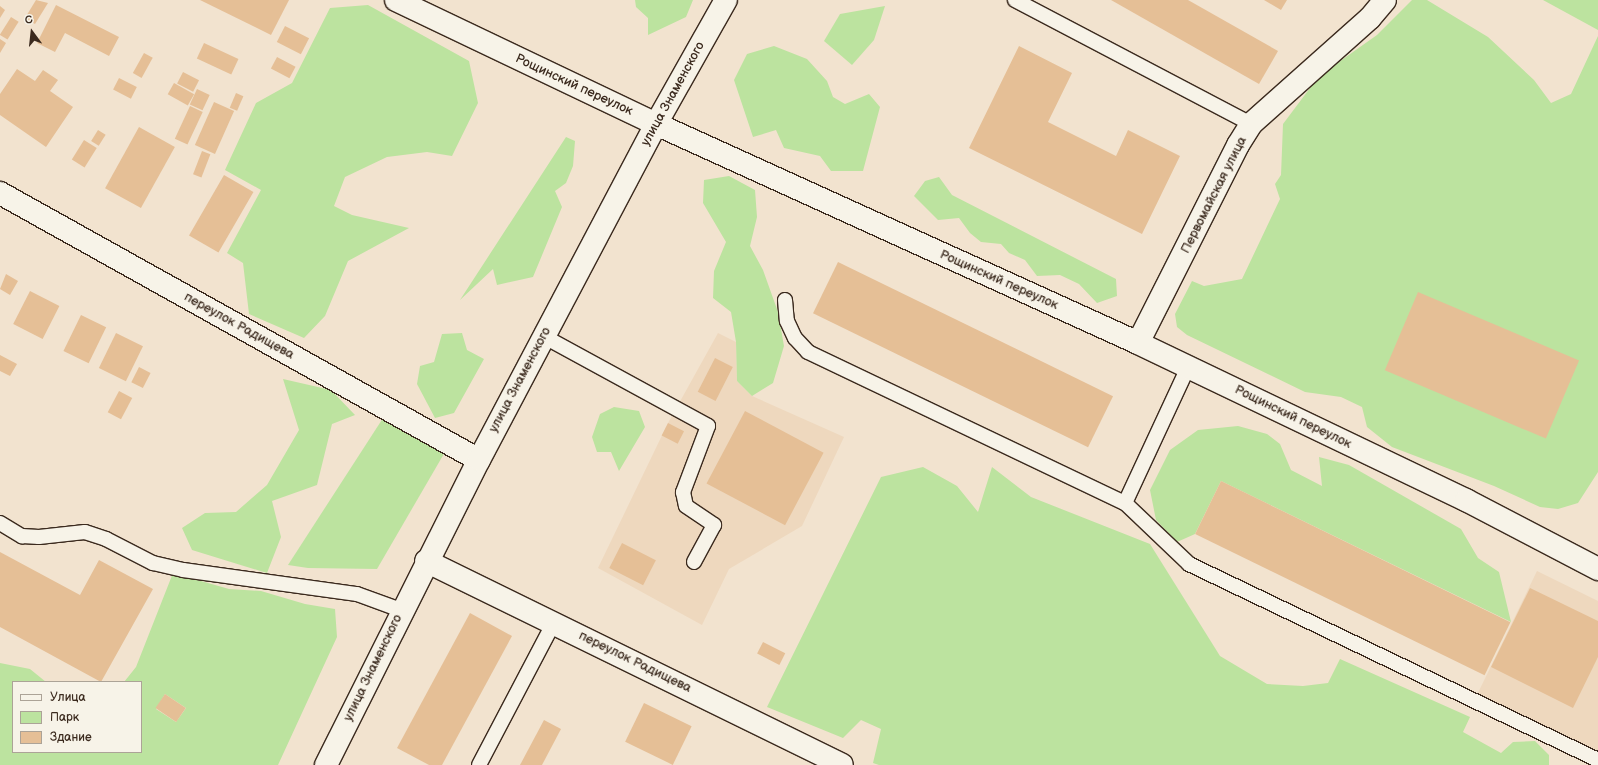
<!DOCTYPE html>
<meta charset="utf-8">
<style>
body{margin:0}
#map{position:relative;width:1598px;height:765px;overflow:hidden;background:#f2e3cf;font-family:"Balsamiq Sans",sans-serif}
div>[style]{position:absolute}
.built>*{inset:0;background:#eed8be}
.green>*{inset:0;background:#bce39f}
.building>*{inset:0;background:#e5bf96;transform-origin:0 0}
.roads{filter:drop-shadow(1px 0 #3b2a1e) drop-shadow(-1px 0 #3b2a1e) drop-shadow(0 1px #3b2a1e) drop-shadow(0 -1px #3b2a1e)}
.lane>*{height:14px;margin:-7px;padding:0 7px;transform-origin:7px;border-radius:7px;background:#f7f3e8}
.street>*{height:22px;margin:-11px;padding:0 11px;transform-origin:11px;border-radius:11px;background:#f7f3e8}
.secondary>*{height:22px;margin:-11px;padding:0 11px;transform-origin:11px;border-radius:11px;background:#f7f3e8}
span{translate:-50% -50%;white-space:nowrap;text-align:center;line-height:1.15;-webkit-text-stroke:3.5px #f7f3e8;paint-order:stroke}
.street-label{font-size:13px;color:#3b2a1e}
.legend{position:absolute;left:12px;top:681px;width:130px;height:72px;box-sizing:border-box;background:#f7f3e8;border:1px solid #aca397;margin:0;padding:5px 7px;list-style:none;font-size:12px;color:#3b2a1e}
.legend li{display:flex;align-items:center;gap:8px;height:20px}
.legend b{width:20px;border:1px solid #aca397}
.north{position:absolute;left:12px;top:12px;width:40px;height:40px;-webkit-text-stroke:3px #f7f3e8;paint-order:stroke;rotate:345deg;font-size:11px;font-weight:700;line-height:16px;text-align:center;color:#3b2a1e}
.north::after{content:'';display:block;margin:auto;width:14px;height:18px;background:#3b2a1e;clip-path:polygon(50% 0,100% 100%,50% 72%,0 100%)}
</style>
<div id="map">
<div class="built">
<i style="clip-path:polygon(718px 333px,736px 342px,737px 381px,752px 396px,844px 437px,802px 526px,729px 569px,702px 625px,598px 568px,668px 423px)"></i>
<i style="clip-path:polygon(1537px 571px,1598px 601px,1598px 751px,1477px 695px)"></i>
</div>
<div class="green">
<i style="clip-path:polygon(635px 0,693px 0,686px 17px,648px 35px,648px 18px,636px 7px)"></i>
<i style="clip-path:polygon(1412px 0,1427px 0,1488px 37px,1534px 80px,1551px 103px,1571px 94px,1598px 36px,1598px 472px,1578px 503px,1558px 509px,1540px 507px,1494px 486px,1392px 447px,1367px 427px,1362px 407px,1341px 397px,1305px 392px,1187px 335px,1177px 327px,1175px 314px,1192px 281px,1204px 286px,1242px 279px,1280px 199px,1275px 184px,1281px 175px,1283px 124px,1319px 76px,1377px 35px)"></i>
<i style="clip-path:polygon(1543px 0,1598px 0,1598px 30px)"></i>
<i style="clip-path:polygon(368px 5px,469px 61px,478px 103px,452px 156px,427px 152px,387px 157px,345px 177px,334px 206px,352px 215px,409px 228px,348px 261px,325px 316px,304px 338px,249px 314px,243px 263px,227px 253px,261px 190px,225px 170px,256px 103px,292px 83px,330px 8px)"></i>
<i style="clip-path:polygon(885px 6px,874px 40px,852px 65px,824px 41px,840px 14px)"></i>
<i style="clip-path:polygon(774px 46px,807px 59px,827px 81px,833px 97px,845px 104px,869px 94px,880px 107px,863px 171px,831px 171px,820px 156px,784px 148px,776px 130px,753px 137px,734px 80px,747px 54px)"></i>
<i style="clip-path:polygon(566px 137px,575px 141px,573px 166px,566px 183px,555px 191px,562px 207px,533px 277px,497px 285px,493px 269px,460px 300px)"></i>
<i style="clip-path:polygon(729px 176px,755px 190px,757px 217px,750px 246px,763px 270px,778px 312px,784px 346px,773px 383px,752px 396px,737px 381px,736px 342px,731px 312px,713px 298px,714px 271px,726px 242px,703px 203px,704px 180px)"></i>
<i style="clip-path:polygon(939px 177px,952px 195px,1116px 279px,1117px 296px,1097px 303px,1079px 284px,1060px 275px,1037px 276px,1025px 260px,1009px 253px,1001px 244px,981px 242px,970px 233px,959px 218px,938px 220px,914px 196px,925px 181px)"></i>
<i style="clip-path:polygon(462px 333px,467px 350px,484px 359px,454px 413px,435px 418px,417px 384px,420px 366px,434px 362px,442px 334px)"></i>
<i style="clip-path:polygon(283px 379px,331px 390px,355px 415px,332px 424px,317px 485px,272px 501px,281px 537px,267px 573px,192px 550px,182px 528px,205px 513px,236px 512px,267px 485px,299px 430px)"></i>
<i style="clip-path:polygon(614px 407px,639px 411px,645px 427px,619px 471px,611px 452px,597px 452px,592px 437px,600px 414px)"></i>
<i style="clip-path:polygon(385px 415px,445px 452px,377px 569px,308px 568px,288px 565px)"></i>
<i style="clip-path:polygon(1238px 426px,1267px 434px,1280px 444px,1291px 470px,1322px 486px,1319px 457px,1349px 465px,1461px 529px,1478px 558px,1499px 572px,1511px 622px,1221px 481px,1195px 534px,1177px 542px,1156px 520px,1150px 490px,1170px 450px,1198px 430px)"></i>
<i style="clip-path:polygon(923px 467px,957px 486px,978px 512px,992px 467px,1031px 497px,1150px 544px,1220px 656px,1267px 684px,1303px 686px,1328px 683px,1340px 659px,1470px 717px,1463px 732px,1501px 753px,1513px 742px,1535px 741px,1549px 755px,1549px 765px,879px 765px,873px 763px,881px 729px,861px 720px,843px 738px,767px 707px,881px 477px)"></i>
<i style="clip-path:polygon(evenodd,173px 573px,229px 589px,261px 591px,305px 604px,335px 609px,337px 637px,278px 765px,0 765px,0 663px,30px 669px,46px 682px,13px 682px,13px 752px,141px 752px,141px 682px,124px 682px,136px 667px,173px 573px,165px 694px,186px 708px,176px 722px,156px 709px,165px 694px)"></i>
</div>
<div class="building">
<i style="clip-path:polygon(36px 0,48px 3px,35px 24px,25px 18px)"></i>
<i style="clip-path:polygon(200px 0,289px 0,271px 35px)"></i>
<i style="clip-path:polygon(1111px 0,1188px 0,1278px 51px,1259px 84px)"></i>
<i style="clip-path:polygon(1264px 0,1287px 0,1281px 10px)"></i>
<i style="clip-path:polygon(56px 5px,119px 37px,109px 56px,65px 33px,55px 52px,37px 43px)"></i>
<i style="clip-path:polygon(0 6px,5px 10px,0 18px)"></i>
<i style="left:11px;top:17px;width:9px;height:21px;rotate:32deg"></i>
<i style="left:285px;top:26px;width:27px;height:18px;rotate:27deg"></i>
<i style="clip-path:polygon(0 39px,6px 43px,0 53px)"></i>
<i style="left:204px;top:43px;width:38px;height:17px;rotate:25deg"></i>
<i style="clip-path:polygon(1019px 46px,1072px 73px,1048px 122px,1116px 156px,1128px 130px,1180px 156px,1142px 234px,969px 148px)"></i>
<i style="left:144px;top:53px;width:10px;height:23px;rotate:29deg"></i>
<i style="left:277px;top:57px;width:21px;height:13px;rotate:28deg"></i>
<i style="clip-path:polygon(17px 69px,35px 81px,43px 70px,58px 80px,50px 91px,73px 107px,46px 147px,0 115px,0 94px)"></i>
<i style="left:183px;top:72px;width:18px;height:13px;rotate:27deg"></i>
<i style="left:119px;top:78px;width:20px;height:13px;rotate:27deg"></i>
<i style="left:174px;top:83px;width:23px;height:13px;rotate:29deg"></i>
<i style="left:197px;top:89px;width:14px;height:17px;rotate:25deg"></i>
<i style="left:236px;top:93px;width:8px;height:16px;rotate:23deg"></i>
<i style="left:214px;top:102px;width:22px;height:47px;rotate:24deg"></i>
<i style="left:190px;top:106px;width:14px;height:36px;rotate:25deg"></i>
<i style="left:139px;top:127px;width:41px;height:70px;rotate:29deg"></i>
<i style="left:98px;top:130px;width:9px;height:13px;rotate:32deg"></i>
<i style="left:84px;top:140px;width:15px;height:23px;rotate:32deg"></i>
<i style="left:202px;top:151px;width:9px;height:25px;rotate:21deg"></i>
<i style="left:224px;top:175px;width:34px;height:70px;rotate:30deg"></i>
<i style="left:838px;top:262px;width:306px;height:57px;rotate:26deg"></i>
<i style="clip-path:polygon(6px 274px,18px 281px,10px 295px,0 289px)"></i>
<i style="left:30px;top:291px;width:33px;height:37px;rotate:27deg"></i>
<i style="left:1418px;top:292px;width:175px;height:85px;rotate:23deg"></i>
<i style="left:81px;top:315px;width:28px;height:40px;rotate:26deg"></i>
<i style="left:116px;top:333px;width:30px;height:39px;rotate:26deg"></i>
<i style="clip-path:polygon(0 355px,17px 364px,10px 376px,0 371px)"></i>
<i style="left:715px;top:358px;width:20px;height:38px;rotate:27deg"></i>
<i style="left:139px;top:367px;width:13px;height:17px;rotate:27deg"></i>
<i style="left:119px;top:391px;width:15px;height:24px;rotate:28deg"></i>
<i style="left:745px;top:411px;width:89px;height:82px;rotate:28deg"></i>
<i style="left:668px;top:423px;width:18px;height:14px;rotate:27deg"></i>
<i style="left:1221px;top:481px;width:322px;height:59px;rotate:26deg"></i>
<i style="left:622px;top:543px;width:38px;height:28px;rotate:27deg"></i>
<i style="clip-path:polygon(0 552px,80px 595px,99px 560px,153px 589px,101px 682px,0 627px)"></i>
<i style="clip-path:polygon(1530px 588px,1598px 621px,1598px 657px,1573px 708px,1491px 667px)"></i>
<i style="clip-path:polygon(470px 613px,512px 636px,442px 765px,429px 765px,397px 748px)"></i>
<i style="left:763px;top:642px;width:25px;height:13px;rotate:27deg"></i>
<i style="left:165px;top:694px;width:25px;height:17px;rotate:34deg"></i>
<i style="left:644px;top:703px;width:53px;height:43px;rotate:26deg"></i>
<i style="clip-path:polygon(544px 720px,561px 729px,542px 765px,520px 765px)"></i>
</div>
<div class="roads">
<div class="lane">
<i style="left:1015px;top:0;width:267px;rotate:27.7deg"></i>
<i style="left:785px;top:300px;width:21px;rotate:85deg"></i>
<i style="left:787px;top:321px;width:19px;rotate:65deg"></i>
<i style="left:795px;top:338px;width:19px;rotate:47deg"></i>
<i style="left:808px;top:352px;width:351px;rotate:25.5deg"></i>
<i style="left:1125px;top:503px;width:88px;rotate:43.6deg"></i>
<i style="left:1189px;top:564px;width:454px;rotate:25.6deg"></i>
<i style="left:543px;top:336px;width:188px;rotate:28.6deg"></i>
<i style="left:708px;top:426px;width:71px;rotate:110.7deg"></i>
<i style="left:683px;top:492px;width:14px;rotate:78deg"></i>
<i style="left:686px;top:506px;width:34px;rotate:34deg"></i>
<i style="left:714px;top:525px;width:42px;rotate:118.4deg"></i>
<i style="left:1125px;top:503px;width:150px;rotate:-65.1deg"></i>
<i style="left:0;top:523px;width:26px;rotate:31deg"></i>
<i style="left:22px;top:536px;width:17px;rotate:3deg"></i>
<i style="left:39px;top:537px;width:46px;rotate:-6.2deg"></i>
<i style="left:85px;top:532px;width:22px;rotate:18deg"></i>
<i style="left:106px;top:539px;width:53px;rotate:27.1deg"></i>
<i style="left:153px;top:563px;width:31px;rotate:13deg"></i>
<i style="left:183px;top:570px;width:176px;rotate:7.9deg"></i>
<i style="left:357px;top:594px;width:47px;rotate:20deg"></i>
<i style="left:479px;top:765px;width:161px;rotate:-62.3deg"></i>
</div>
<div class="street">
<i style="left:396px;top:0;width:288px;rotate:25.5deg"></i>
<i style="left:656px;top:124px;width:529px;rotate:24.43deg"></i>
<i style="left:1138px;top:343px;width:364px;rotate:25.6deg"></i>
<i style="left:1466px;top:500px;width:149px;rotate:27.6deg"></i>
<i style="left:0;top:193px;width:548px;rotate:29.14deg"></i>
<i style="left:1138px;top:343px;width:222px;rotate:-63.2deg"></i>
<i style="left:1238px;top:145px;width:25px;rotate:-58deg"></i>
<i style="left:1251px;top:124px;width:159px;rotate:-41.7deg"></i>
<i style="left:1370px;top:18px;width:23px;rotate:-50deg"></i>
<i style="left:426px;top:561px;width:463px;rotate:26.1deg"></i>
</div>
<div class="secondary">
<i style="left:326px;top:765px;width:341px;rotate:-63.4deg"></i>
<i style="left:479px;top:460px;width:380px;rotate:-62.2deg"></i>
<i style="left:656px;top:124px;width:142px;rotate:-60.6deg"></i>
</div>
</div>
<div class="street-label">
<span style="left:574px;top:85px;rotate:25deg">Рощинский переулок</span>
<span style="left:673px;top:94px;rotate:-61deg">улица Знаменского</span>
<span style="left:1214px;top:195px;rotate:-63deg">Первомайская улица</span>
<span style="left:999px;top:280px;rotate:24deg">Рощинский переулок</span>
<span style="left:239px;top:326px;rotate:29deg">переулок Радищева</span>
<span style="left:520px;top:380px;rotate:-62deg">улица Знаменского</span>
<span style="left:1293px;top:417px;rotate:26deg">Рощинский переулок</span>
<span style="left:635px;top:662px;rotate:26deg">переулок Радищева</span>
<span style="left:373px;top:668px;rotate:-64deg">улица Знаменского</span>
</div>
<ul class="legend">
<li><b style="height:5px;background:#f7f3e8"></b>Улица</li>
<li><b style="height:11px;background:#bce39f"></b>Парк</li>
<li><b style="height:11px;background:#e5bf96"></b>Здание</li>
</ul>
<div class="north">С</div>
</div>
